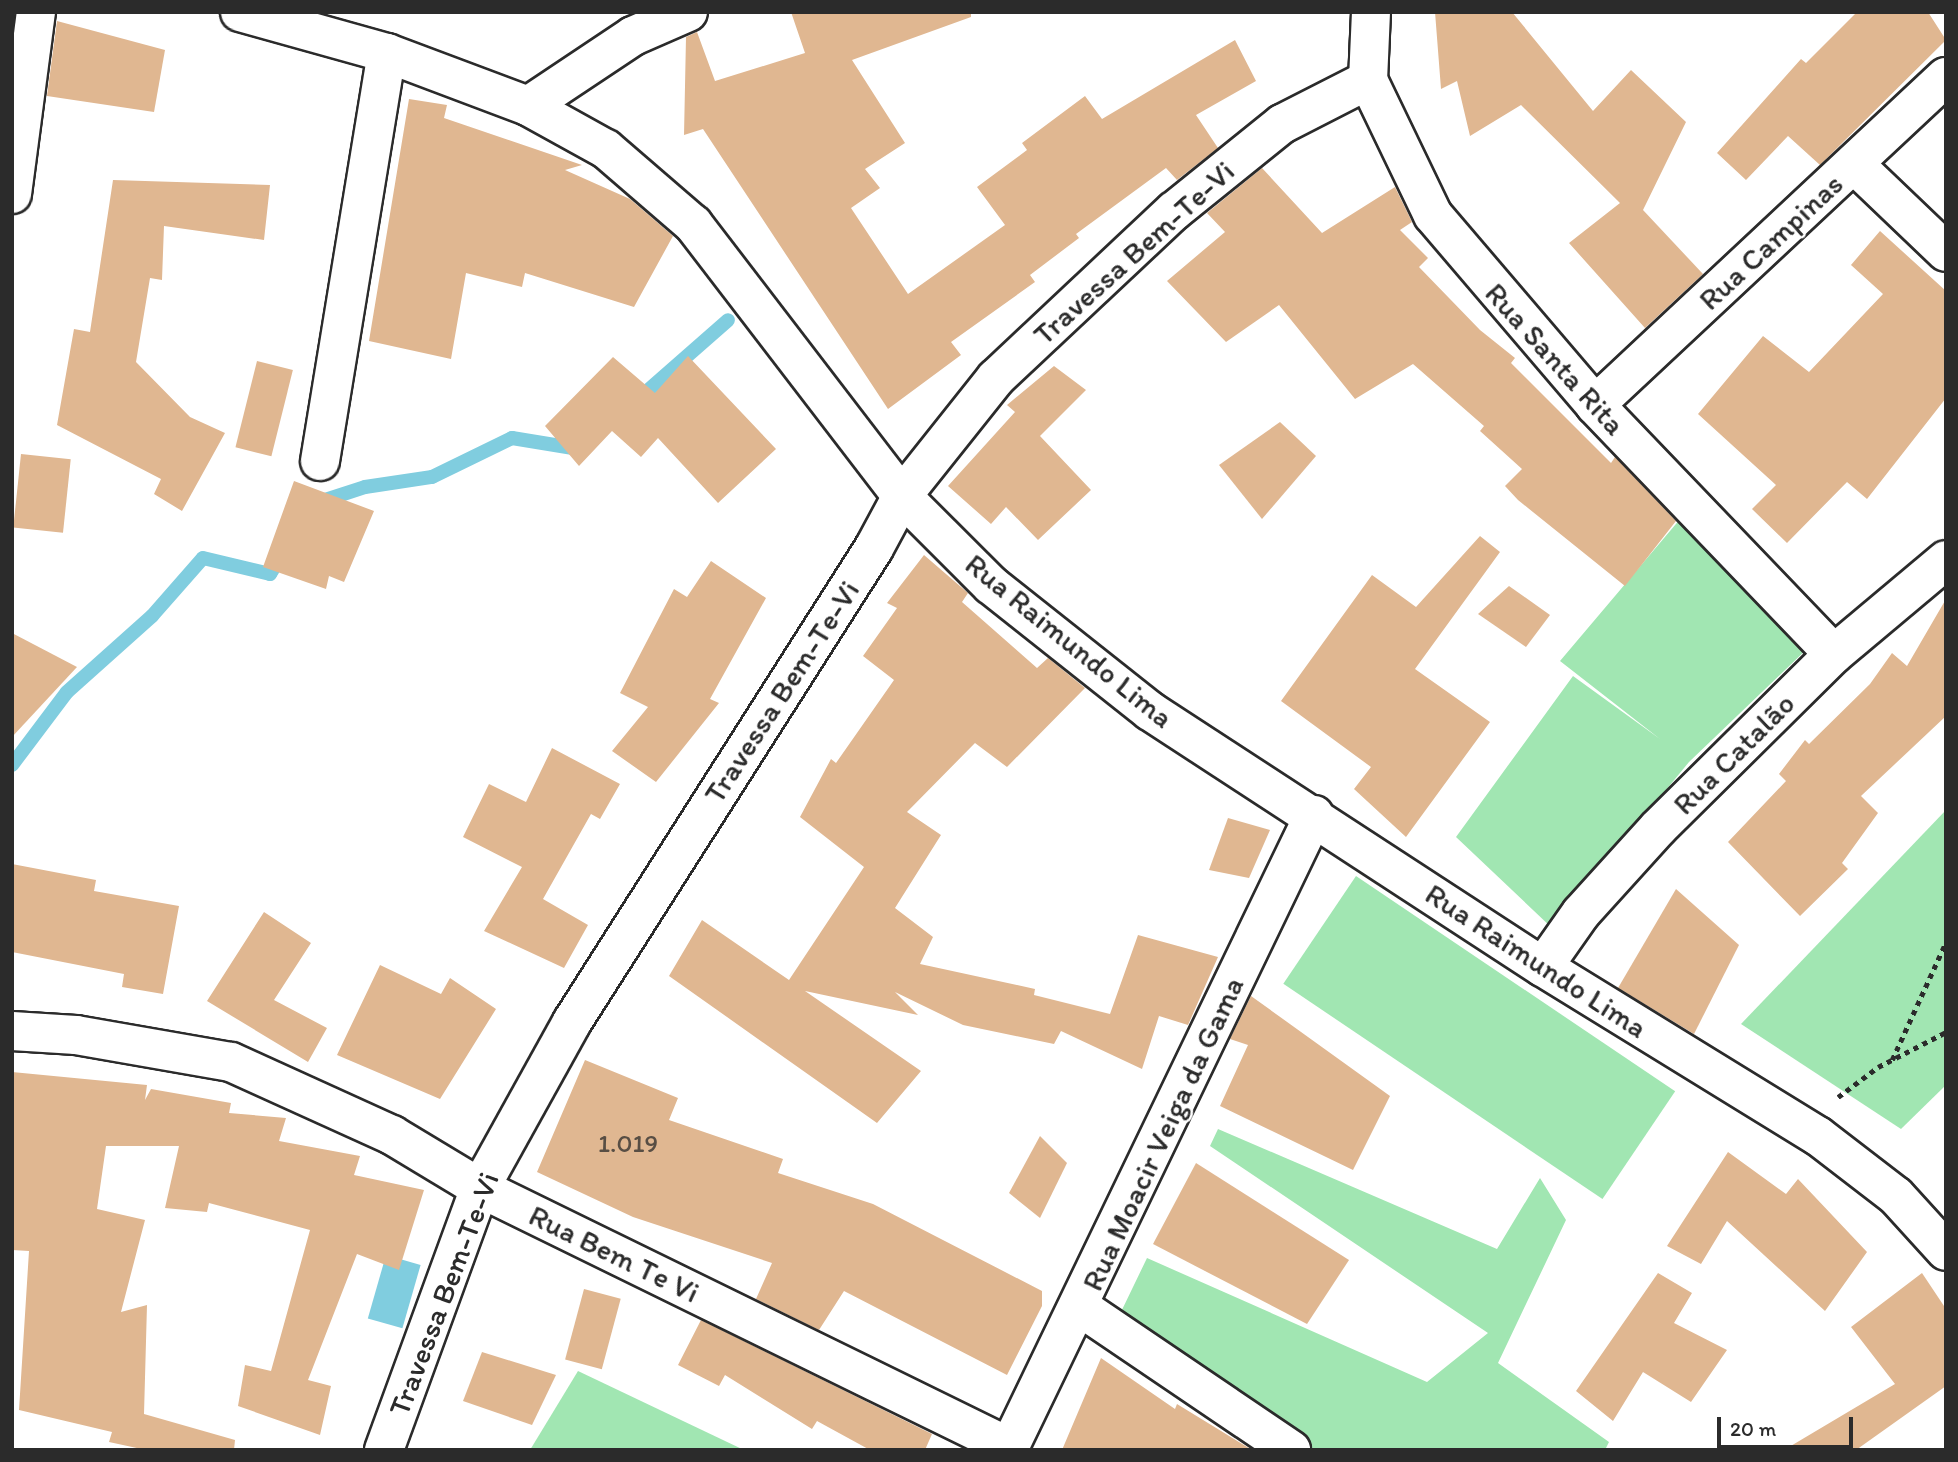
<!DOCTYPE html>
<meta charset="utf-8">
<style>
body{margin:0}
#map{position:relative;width:1958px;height:1462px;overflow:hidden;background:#fff;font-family:Itim,sans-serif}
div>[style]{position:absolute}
.green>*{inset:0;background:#a1e6b2;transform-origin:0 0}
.water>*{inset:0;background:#80cddf;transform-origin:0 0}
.stream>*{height:14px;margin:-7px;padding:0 7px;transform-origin:7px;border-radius:7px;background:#80cddf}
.building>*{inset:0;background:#e0b791;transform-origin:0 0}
.path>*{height:4.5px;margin-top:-2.25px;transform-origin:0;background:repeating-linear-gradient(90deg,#2b2b2b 0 5px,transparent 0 10px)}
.roads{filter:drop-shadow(2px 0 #2b2b2b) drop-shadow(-2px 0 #2b2b2b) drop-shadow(0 2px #2b2b2b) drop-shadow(0 -2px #2b2b2b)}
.minor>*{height:38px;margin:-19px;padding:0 19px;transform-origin:19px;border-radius:19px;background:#fff}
span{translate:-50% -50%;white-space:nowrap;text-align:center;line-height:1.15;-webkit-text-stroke:5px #fff;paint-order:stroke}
.number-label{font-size:26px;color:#584e44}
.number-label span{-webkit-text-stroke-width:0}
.street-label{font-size:30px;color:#2b2b2b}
.frame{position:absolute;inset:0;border:14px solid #2b2b2b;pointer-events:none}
.scale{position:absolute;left:1717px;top:1417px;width:136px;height:32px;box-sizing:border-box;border:4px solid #2b2b2b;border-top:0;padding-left:9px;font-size:21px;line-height:24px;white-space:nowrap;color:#2b2b2b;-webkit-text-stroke:5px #fff;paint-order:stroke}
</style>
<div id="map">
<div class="green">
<i style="clip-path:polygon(1681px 518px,1811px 645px,1689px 762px,1552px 928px,1456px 837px,1573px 676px,1660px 739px,1560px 661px)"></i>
<i style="clip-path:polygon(1946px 810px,1946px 1085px,1901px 1129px,1741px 1024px)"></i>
<i style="left:1356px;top:876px;width:385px;height:130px;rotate:34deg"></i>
<i style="clip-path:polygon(1218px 1129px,1497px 1249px,1540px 1178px,1566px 1220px,1498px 1363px,1609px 1442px,1605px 1450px,1308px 1450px,1120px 1314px,1147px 1258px,1427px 1382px,1488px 1333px,1210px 1146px)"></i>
<i style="clip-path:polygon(578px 1371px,744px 1450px,530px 1450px)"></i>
</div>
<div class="water">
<i style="left:386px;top:1255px;width:36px;height:66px;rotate:16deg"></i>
</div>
<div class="stream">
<i style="left:637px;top:400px;width:121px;rotate:-41.3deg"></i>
<i style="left:319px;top:502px;width:48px;rotate:-18.1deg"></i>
<i style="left:365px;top:487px;width:68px;rotate:-8.5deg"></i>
<i style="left:432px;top:477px;width:89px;rotate:-26deg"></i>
<i style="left:512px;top:438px;width:68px;rotate:9.3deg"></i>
<i style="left:12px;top:765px;width:91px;rotate:-53deg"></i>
<i style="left:67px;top:692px;width:114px;rotate:-41.8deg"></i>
<i style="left:152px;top:616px;width:77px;rotate:-48.7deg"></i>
<i style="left:203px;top:558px;width:69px;rotate:13.4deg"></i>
<i style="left:270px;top:574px;width:22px;rotate:-58deg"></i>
</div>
<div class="building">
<i style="clip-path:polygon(791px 12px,971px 12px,971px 17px,852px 60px,905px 143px,865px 169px,880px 188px,851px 208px,908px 294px,1005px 225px,977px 187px,1027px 150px,1022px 143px,1085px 96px,1102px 119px,1235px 40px,1256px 81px,1196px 115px,1218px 148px,1177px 180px,1166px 168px,1076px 234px,1079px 238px,1030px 275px,1035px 282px,951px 342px,961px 355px,888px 409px,703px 129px,684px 135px,686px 37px,697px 32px,715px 81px,805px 53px)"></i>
<i style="clip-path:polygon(1435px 12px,1512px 12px,1593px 111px,1631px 70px,1686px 122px,1643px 210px,1703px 274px,1645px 328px,1569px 243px,1620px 203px,1521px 105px,1470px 136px,1457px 81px,1441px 89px)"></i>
<i style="clip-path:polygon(1857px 12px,1928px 12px,1946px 40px,1820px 165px,1788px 136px,1746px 180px,1717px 153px,1801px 59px,1806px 63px)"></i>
<i style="clip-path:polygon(57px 21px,165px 50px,154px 112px,47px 96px)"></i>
<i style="clip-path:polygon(409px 99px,447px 105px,444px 118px,582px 165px,565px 170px,630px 199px,673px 236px,634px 307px,525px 273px,522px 287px,466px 273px,451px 359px,369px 341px)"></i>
<i style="clip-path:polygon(1262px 168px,1322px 233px,1395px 187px,1412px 222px,1400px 230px,1428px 258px,1419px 267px,1480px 330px,1515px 358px,1511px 363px,1611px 463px,1615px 457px,1676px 521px,1625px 586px,1518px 500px,1505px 486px,1522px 469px,1480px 431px,1484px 426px,1413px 364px,1355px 399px,1279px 305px,1226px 342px,1167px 281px,1225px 232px,1207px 213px)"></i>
<i style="clip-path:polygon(113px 180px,270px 185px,264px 240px,164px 226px,162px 280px,150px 278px,136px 362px,190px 417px,225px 433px,182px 511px,154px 494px,161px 479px,57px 425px,74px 329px,90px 332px)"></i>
<i style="clip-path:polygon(1880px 231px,1946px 291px,1946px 398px,1867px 499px,1847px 482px,1787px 543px,1752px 509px,1776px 485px,1698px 414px,1763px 336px,1809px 372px,1883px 294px,1851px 265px)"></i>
<i style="clip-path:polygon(688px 356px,776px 449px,718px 503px,658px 438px,641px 457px,612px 431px,579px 466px,545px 426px,613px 357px,655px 393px)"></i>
<i style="left:257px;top:361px;width:37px;height:89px;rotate:14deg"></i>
<i style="clip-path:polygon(1054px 366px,1086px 390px,1040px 436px,1091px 490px,1038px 540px,1006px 507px,991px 524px,948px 486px,1015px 412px,1007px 405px)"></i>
<i style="clip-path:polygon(1280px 422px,1316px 456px,1262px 519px,1219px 465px)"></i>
<i style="left:21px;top:454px;width:50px;height:74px;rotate:6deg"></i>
<i style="clip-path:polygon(294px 481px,374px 511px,344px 582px,329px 576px,326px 589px,263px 567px)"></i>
<i style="clip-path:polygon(1480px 536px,1500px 552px,1415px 669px,1490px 722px,1406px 837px,1354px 789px,1371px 767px,1281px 701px,1372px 575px,1416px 607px)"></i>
<i style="clip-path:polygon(924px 555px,968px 593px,962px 602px,1037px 668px,1048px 658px,1085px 688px,1007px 767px,975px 743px,907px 812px,941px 835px,895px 908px,933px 937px,920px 964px,1035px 989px,1034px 995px,1110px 1014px,1138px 935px,1218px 957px,1188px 1025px,1159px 1016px,1142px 1069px,1061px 1031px,1054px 1044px,963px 1025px,895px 992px,918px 1015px,805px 991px,921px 1071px,877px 1123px,669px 976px,702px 920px,789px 980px,864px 867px,800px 817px,831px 759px,836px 763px,894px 680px,863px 656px,897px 608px,887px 603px)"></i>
<i style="clip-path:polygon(711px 561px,766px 598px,710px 699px,719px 703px,656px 782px,612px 751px,648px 707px,620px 693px,674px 589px,687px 597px)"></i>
<i style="clip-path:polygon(1509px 586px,1550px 615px,1526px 647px,1478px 614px)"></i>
<i style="clip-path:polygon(1946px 599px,1946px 716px,1861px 796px,1878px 813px,1842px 863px,1848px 869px,1800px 916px,1728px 842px,1786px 781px,1779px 774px,1805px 740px,1809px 744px,1870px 684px,1892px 653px,1907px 666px)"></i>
<i style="clip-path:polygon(12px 633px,77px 667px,12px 737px)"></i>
<i style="clip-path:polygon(552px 748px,620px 784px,600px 819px,591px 814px,543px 899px,588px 925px,564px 968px,484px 931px,522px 867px,463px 837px,489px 784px,526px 802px)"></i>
<i style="clip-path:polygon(1228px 818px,1270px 830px,1249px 878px,1209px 870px)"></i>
<i style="clip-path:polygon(12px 864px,96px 880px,94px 891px,179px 906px,163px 994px,122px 987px,124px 974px,12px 952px)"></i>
<i style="clip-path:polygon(1676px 889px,1739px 945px,1694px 1034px,1618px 988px)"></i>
<i style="clip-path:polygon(264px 912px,311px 943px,274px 1000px,327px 1028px,308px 1062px,207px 1001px)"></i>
<i style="clip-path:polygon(380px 965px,441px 994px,450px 978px,496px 1009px,440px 1099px,337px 1055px)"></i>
<i style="clip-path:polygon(1251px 996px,1390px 1096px,1353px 1170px,1220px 1106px,1248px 1045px,1230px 1039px)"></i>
<i style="clip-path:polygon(585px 1060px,678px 1098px,669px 1120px,783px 1159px,778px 1173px,873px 1204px,1042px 1291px,1042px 1306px,1007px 1375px,844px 1291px,819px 1330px,756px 1299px,772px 1263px,633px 1217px,537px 1172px)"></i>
<i style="clip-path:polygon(12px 1072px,147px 1085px,145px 1100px,151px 1089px,231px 1103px,229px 1113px,286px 1118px,279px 1141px,360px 1156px,354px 1175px,424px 1190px,399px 1270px,357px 1254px,308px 1380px,331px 1386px,320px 1435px,238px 1406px,245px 1365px,271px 1371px,310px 1230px,209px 1203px,207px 1212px,165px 1208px,179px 1146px,106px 1146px,97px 1209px,145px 1220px,121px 1312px,147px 1305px,144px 1414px,235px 1440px,234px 1450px,146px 1450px,109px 1442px,112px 1432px,19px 1410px,29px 1251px,12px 1250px)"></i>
<i style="clip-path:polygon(1040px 1136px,1067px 1163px,1040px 1218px,1009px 1193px)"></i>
<i style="clip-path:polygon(1728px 1152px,1786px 1194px,1798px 1179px,1867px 1252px,1825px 1311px,1727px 1221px,1701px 1264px,1667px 1246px)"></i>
<i style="clip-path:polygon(1196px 1163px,1349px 1260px,1307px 1324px,1153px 1244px)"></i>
<i style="clip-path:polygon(1658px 1273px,1692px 1293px,1674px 1323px,1727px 1350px,1691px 1402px,1643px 1372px,1613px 1421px,1576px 1391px)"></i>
<i style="clip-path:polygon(1922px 1273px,1946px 1309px,1946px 1386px,1856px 1450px,1784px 1450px,1895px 1384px,1851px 1327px)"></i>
<i style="left:584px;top:1289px;width:38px;height:73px;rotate:15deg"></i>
<i style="clip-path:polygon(701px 1320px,932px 1434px,925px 1450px,870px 1450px,817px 1421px,812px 1429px,725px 1375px,719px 1386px,678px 1365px)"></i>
<i style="clip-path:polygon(482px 1352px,556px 1375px,532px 1425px,463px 1401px)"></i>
<i style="clip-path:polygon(1101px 1358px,1175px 1409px,1177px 1404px,1252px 1450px,1062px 1450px)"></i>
</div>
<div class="path">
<i style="left:1892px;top:1060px;width:130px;rotate:-65.4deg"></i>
<i style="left:1838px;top:1097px;width:50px;rotate:-36.9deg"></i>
<i style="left:1878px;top:1067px;width:76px;rotate:-27.2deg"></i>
</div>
<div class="roads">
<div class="minor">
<i style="left:240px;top:12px;width:153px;rotate:15.6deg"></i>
<i style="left:387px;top:53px;width:151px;rotate:20.6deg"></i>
<i style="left:528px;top:106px;width:89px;rotate:28.9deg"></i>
<i style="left:606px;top:149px;width:115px;rotate:40.8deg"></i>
<i style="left:693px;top:224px;width:343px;rotate:52.5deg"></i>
<i style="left:902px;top:496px;width:126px;rotate:45deg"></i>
<i style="left:991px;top:585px;width:203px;rotate:38.4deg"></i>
<i style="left:1150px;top:711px;width:469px;rotate:33.1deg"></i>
<i style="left:1543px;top:967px;width:323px;rotate:31.6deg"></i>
<i style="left:1818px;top:1136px;width:98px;rotate:37.6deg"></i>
<i style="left:1896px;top:1196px;width:74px;rotate:47.7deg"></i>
<i style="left:1371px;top:12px;width:68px;rotate:92.5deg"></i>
<i style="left:1368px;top:80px;width:150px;rotate:64.3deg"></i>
<i style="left:1433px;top:215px;width:250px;rotate:49.5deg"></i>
<i style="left:1595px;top:405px;width:345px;rotate:46.2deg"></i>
<i style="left:528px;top:106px;width:126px;rotate:-33.7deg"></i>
<i style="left:633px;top:36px;width:60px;rotate:-23.6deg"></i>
<i style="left:1854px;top:164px;width:127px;rotate:43.7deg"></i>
<i style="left:12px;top:194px;width:184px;rotate:-82.5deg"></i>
<i style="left:1595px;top:405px;width:480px;rotate:-43.1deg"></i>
<i style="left:320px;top:461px;width:413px;rotate:-80.7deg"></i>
<i style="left:1543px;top:967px;width:66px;rotate:-54.9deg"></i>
<i style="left:1581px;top:913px;width:115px;rotate:-47.8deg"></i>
<i style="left:1658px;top:828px;width:247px;rotate:-44.7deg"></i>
<i style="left:1834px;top:654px;width:146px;rotate:-40deg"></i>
<i style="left:12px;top:1031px;width:64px;rotate:3.6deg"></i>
<i style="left:76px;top:1035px;width:157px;rotate:9.9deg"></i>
<i style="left:231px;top:1062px;width:177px;rotate:24.4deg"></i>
<i style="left:392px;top:1135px;width:103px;rotate:31.1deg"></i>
<i style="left:480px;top:1188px;width:589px;rotate:26.09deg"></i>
<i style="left:1080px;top:1307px;width:255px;rotate:34.1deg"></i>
<i style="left:384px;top:1450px;width:279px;rotate:-69.9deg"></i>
<i style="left:480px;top:1188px;width:190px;rotate:-61deg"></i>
<i style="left:572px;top:1022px;width:562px;rotate:-57.5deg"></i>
<i style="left:874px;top:548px;width:59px;rotate:-61.7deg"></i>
<i style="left:902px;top:496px;width:151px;rotate:-51.5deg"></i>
<i style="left:996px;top:378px;width:244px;rotate:-43.2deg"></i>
<i style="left:1174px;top:211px;width:139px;rotate:-38.9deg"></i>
<i style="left:1282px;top:124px;width:97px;rotate:-27.1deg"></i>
<i style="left:1008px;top:1450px;width:705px;rotate:-64.27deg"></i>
</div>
</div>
<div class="number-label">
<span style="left:628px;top:1144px">1.019</span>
</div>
<div class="street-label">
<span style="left:1771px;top:242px;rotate:-43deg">Rua Campinas</span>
<span style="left:1134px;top:253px;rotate:-42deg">Travessa Bem-Te-Vi</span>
<span style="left:1555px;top:359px;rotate:48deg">Rua Santa Rita</span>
<span style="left:1069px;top:641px;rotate:39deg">Rua Raimundo Lima</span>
<span style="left:782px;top:692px;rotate:-57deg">Travessa Bem-Te-Vi</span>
<span style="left:1734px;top:754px;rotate:-45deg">Rua Catalão</span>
<span style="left:1536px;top:961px;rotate:33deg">Rua Raimundo Lima</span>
<span style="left:1163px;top:1134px;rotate:-65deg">Rua Moacir Veiga da Gama</span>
<span style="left:614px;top:1254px;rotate:26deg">Rua Bem Te Vi</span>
<span style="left:444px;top:1294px;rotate:-69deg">Travessa Bem-Te-Vi</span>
</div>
<div class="frame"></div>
<div class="scale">20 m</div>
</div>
